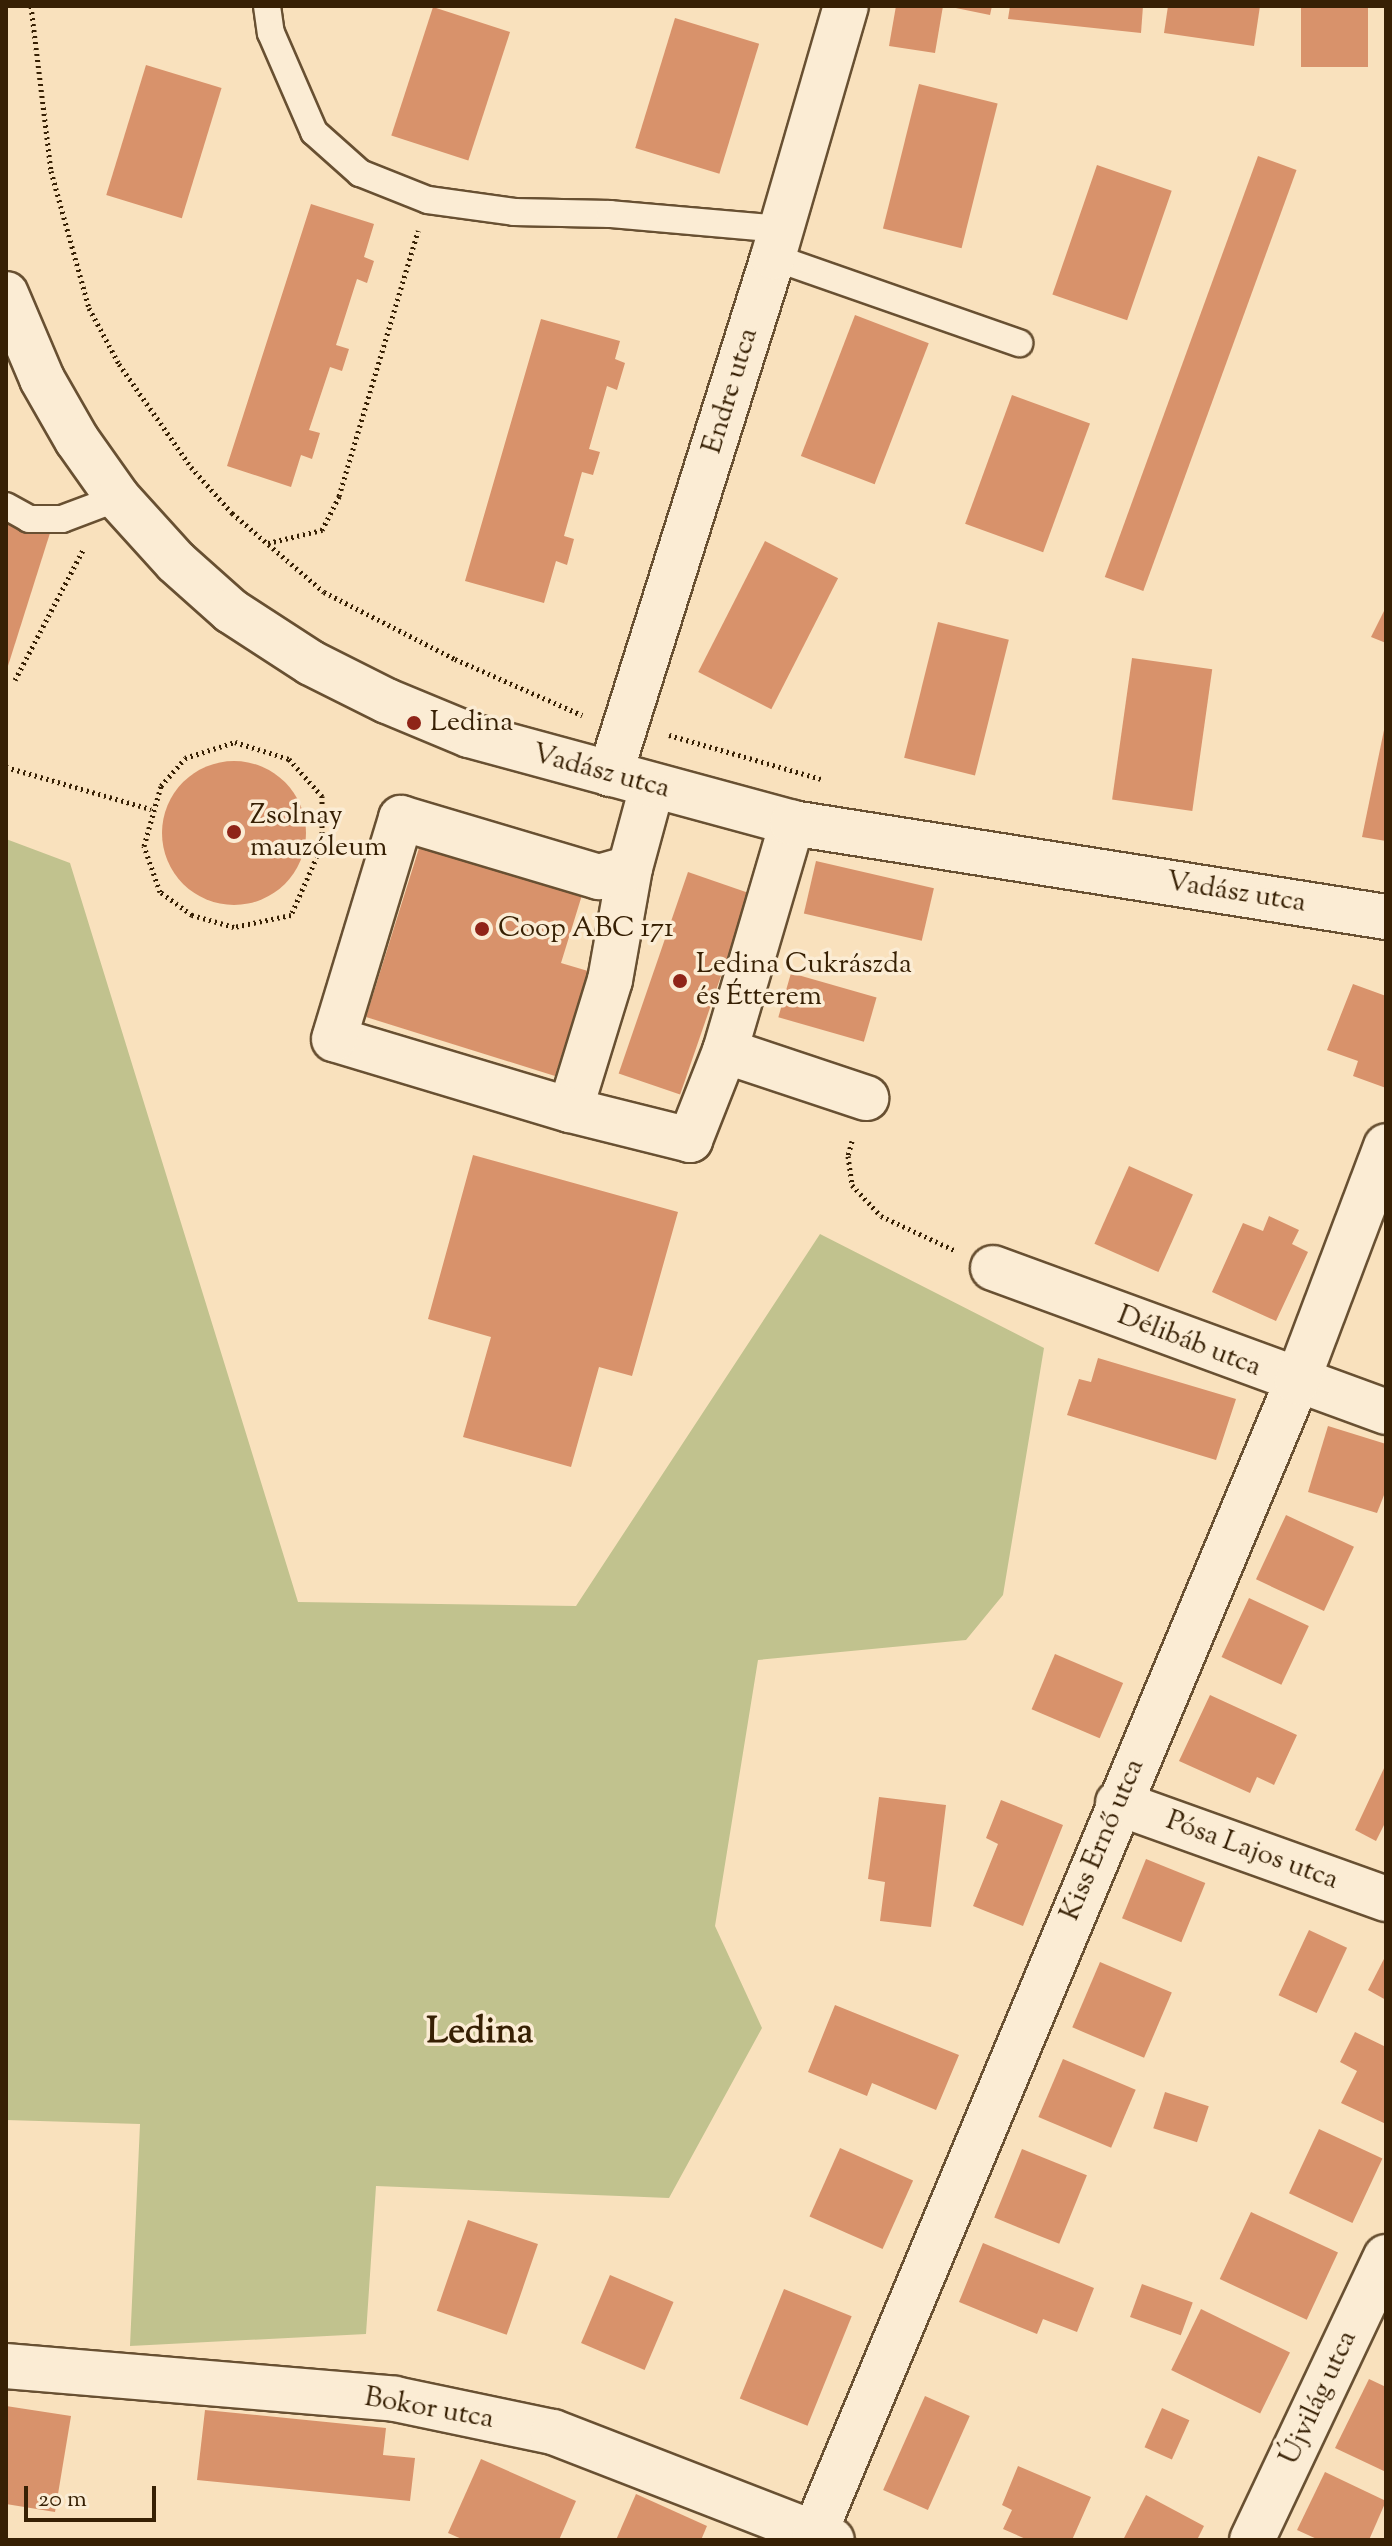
<!DOCTYPE html>
<meta charset="utf-8">
<style>
body{margin:0}
#map{position:relative;width:1392px;height:2546px;overflow:hidden;background:#f9e1bd;font-family:"Sorts Mill Goudy",serif}
div>[style]{position:absolute}
.green>*{inset:0;background:#c1c28e}
.building>*{inset:0;background:#d8926b;transform-origin:0 0}
.round{border-radius:50%}
.path>*{height:5px;margin-top:-2.5px;transform-origin:0;background:repeating-linear-gradient(90deg,#372004 0 2px,transparent 0 6px)}
.roads{filter:drop-shadow(2px 0 #685032) drop-shadow(-2px 0 #685032) drop-shadow(0 2px #685032) drop-shadow(0 -2px #685032)}
.lane>*{height:26px;margin:-13px;padding:0 13px;transform-origin:13px;border-radius:13px;background:#fbecd4}
.street>*{height:44px;margin:-22px;padding:0 22px;transform-origin:22px;border-radius:22px;background:#fbecd4}
.secondary>*{height:44px;margin:-22px;padding:0 22px;transform-origin:22px;border-radius:22px;background:#fbecd4}
.dots>*{width:22px;height:22px;translate:-50% -50%;box-sizing:border-box;border:4px solid #fbecd4;border-radius:50%}
span{translate:-50% -50%;white-space:nowrap;text-align:center;line-height:1.15;-webkit-text-stroke:7px #fbecd4;paint-order:stroke}
.street-label{font-size:28px;color:#372004}
.poi-label{font-size:28px;color:#372004}
.left{translate:0 -50%;text-align:left}
.district-label{font-size:36px;color:#372004;font-weight:700}
.frame{position:absolute;inset:0;border:8px solid #372004;pointer-events:none}
.scale{position:absolute;left:24px;top:2486px;width:132px;height:36px;box-sizing:border-box;border:4px solid #372004;border-top:0;padding-left:10px;font-size:24px;line-height:28px;white-space:nowrap;color:#372004;-webkit-text-stroke:6px #fbecd4;paint-order:stroke}
</style>
<div id="map">
<div class="green">
<i style="clip-path:polygon(6px 839px,70px 863px,298px 1602px,576px 1606px,820px 1234px,1044px 1348px,1003px 1595px,966px 1640px,758px 1660px,715px 1926px,762px 2028px,669px 2198px,376px 2186px,366px 2334px,130px 2346px,140px 2124px,6px 2120px)"></i>
</div>
<div class="building">
<i style="clip-path:polygon(896px 6px,943px 6px,935px 53px,889px 46px)"></i>
<i style="clip-path:polygon(946px 6px,992px 6px,990px 15px)"></i>
<i style="clip-path:polygon(1010px 6px,1143px 6px,1141px 33px,1008px 19px)"></i>
<i style="clip-path:polygon(1168px 6px,1260px 6px,1254px 46px,1164px 33px)"></i>
<i style="left:1301px;top:6px;width:67px;height:61px"></i>
<i style="left:433px;top:7px;width:81px;height:135px;rotate:18deg"></i>
<i style="left:675px;top:18px;width:88px;height:136px;rotate:17deg"></i>
<i style="left:146px;top:65px;width:79px;height:136px;rotate:17deg"></i>
<i style="left:919px;top:84px;width:81px;height:149px;rotate:14deg"></i>
<i style="left:1258px;top:156px;width:41px;height:448px;rotate:20deg"></i>
<i style="left:1097px;top:165px;width:79px;height:137px;rotate:19deg"></i>
<i style="clip-path:polygon(311px 204px,374px 224px,364px 257px,374px 261px,367px 283px,357px 279px,336px 345px,349px 349px,342px 371px,330px 367px,309px 430px,320px 433px,312px 459px,301px 455px,291px 487px,227px 466px)"></i>
<i style="left:855px;top:315px;width:79px;height:151px;rotate:21deg"></i>
<i style="clip-path:polygon(541px 319px,620px 341px,615px 359px,625px 363px,617px 390px,607px 386px,589px 449px,600px 452px,593px 475px,582px 472px,564px 536px,574px 539px,567px 565px,556px 561px,544px 603px,465px 581px)"></i>
<i style="left:1012px;top:395px;width:83px;height:137px;rotate:20deg"></i>
<i style="clip-path:polygon(6px 519px,50px 533px,7px 669px,6px 668px)"></i>
<i style="left:765px;top:541px;width:82px;height:147px;rotate:27deg"></i>
<i style="clip-path:polygon(1386px 607px,1386px 643px,1371px 637px)"></i>
<i style="left:938px;top:622px;width:73px;height:140px;rotate:14deg"></i>
<i style="left:1132px;top:658px;width:81px;height:143px;rotate:8deg"></i>
<i style="clip-path:polygon(1384px 730px,1386px 730px,1386px 841px,1362px 837px)"></i>
<i class="round" style="left:162px;top:761px;width:144px;height:144px"></i>
<i style="clip-path:polygon(420px 845px,582px 895px,561px 963px,588px 971px,555px 1076px,366px 1017px)"></i>
<i style="left:816px;top:861px;width:121px;height:54px;rotate:13deg"></i>
<i style="left:688px;top:872px;width:65px;height:213px;rotate:19deg"></i>
<i style="left:791px;top:973px;width:89px;height:46px;rotate:16deg"></i>
<i style="clip-path:polygon(1353px 984px,1386px 996px,1386px 1088px,1353px 1076px,1358px 1061px,1327px 1050px)"></i>
<i style="clip-path:polygon(473px 1155px,678px 1212px,632px 1376px,599px 1367px,571px 1467px,463px 1437px,491px 1337px,428px 1319px)"></i>
<i style="left:1129px;top:1166px;width:70px;height:85px;rotate:24deg"></i>
<i style="clip-path:polygon(1269px 1216px,1299px 1230px,1292px 1244px,1308px 1252px,1276px 1321px,1212px 1292px,1243px 1223px,1263px 1231px)"></i>
<i style="clip-path:polygon(1098px 1358px,1236px 1399px,1216px 1460px,1067px 1415px,1079px 1379px,1091px 1382px)"></i>
<i style="clip-path:polygon(1328px 1426px,1386px 1444px,1386px 1490px,1377px 1513px,1308px 1492px)"></i>
<i style="left:1286px;top:1515px;width:75px;height:71px;rotate:25deg"></i>
<i style="left:1249px;top:1598px;width:66px;height:65px;rotate:25deg"></i>
<i style="left:1055px;top:1654px;width:74px;height:60px;rotate:23deg"></i>
<i style="clip-path:polygon(1210px 1695px,1297px 1735px,1274px 1785px,1257px 1777px,1250px 1793px,1179px 1761px)"></i>
<i style="clip-path:polygon(1386px 1764px,1386px 1821px,1376px 1841px,1355px 1830px)"></i>
<i style="clip-path:polygon(879px 1797px,946px 1805px,931px 1927px,880px 1921px,885px 1882px,868px 1879px)"></i>
<i style="clip-path:polygon(1001px 1800px,1063px 1825px,1023px 1926px,973px 1906px,998px 1844px,986px 1838px)"></i>
<i style="left:1146px;top:1859px;width:64px;height:64px;rotate:22deg"></i>
<i style="left:1309px;top:1930px;width:42px;height:72px;rotate:25deg"></i>
<i style="clip-path:polygon(1386px 1955px,1386px 2000px,1368px 1990px)"></i>
<i style="left:1100px;top:1962px;width:78px;height:71px;rotate:23deg"></i>
<i style="clip-path:polygon(835px 2005px,959px 2055px,936px 2110px,872px 2083px,867px 2096px,808px 2072px)"></i>
<i style="clip-path:polygon(1355px 2032px,1386px 2047px,1386px 2124px,1341px 2103px,1357px 2071px,1340px 2062px)"></i>
<i style="left:1063px;top:2059px;width:79px;height:63px;rotate:23deg"></i>
<i style="left:1165px;top:2092px;width:46px;height:38px;rotate:18deg"></i>
<i style="left:1319px;top:2129px;width:70px;height:71px;rotate:25deg"></i>
<i style="left:840px;top:2148px;width:80px;height:75px;rotate:24deg"></i>
<i style="left:1022px;top:2149px;width:70px;height:74px;rotate:22deg"></i>
<i style="left:1251px;top:2212px;width:96px;height:74px;rotate:25deg"></i>
<i style="left:468px;top:2220px;width:74px;height:96px;rotate:19deg"></i>
<i style="clip-path:polygon(983px 2243px,1094px 2288px,1077px 2332px,1043px 2319px,1037px 2334px,959px 2302px)"></i>
<i style="left:610px;top:2275px;width:69px;height:74px;rotate:23deg"></i>
<i style="left:1142px;top:2284px;width:54px;height:35px;rotate:20deg"></i>
<i style="left:784px;top:2289px;width:73px;height:118px;rotate:22deg"></i>
<i style="left:1201px;top:2309px;width:99px;height:68px;rotate:26deg"></i>
<i style="clip-path:polygon(1369px 2379px,1386px 2387px,1386px 2472px,1335px 2448px)"></i>
<i style="left:925px;top:2396px;width:49px;height:103px;rotate:24deg"></i>
<i style="clip-path:polygon(6px 2406px,71px 2416px,55px 2512px,6px 2504px)"></i>
<i style="left:1162px;top:2408px;width:30px;height:43px;rotate:24deg"></i>
<i style="clip-path:polygon(205px 2410px,386px 2428px,383px 2455px,415px 2458px,410px 2501px,197px 2480px)"></i>
<i style="clip-path:polygon(481px 2459px,576px 2501px,559px 2540px,464px 2540px,448px 2533px)"></i>
<i style="clip-path:polygon(1018px 2466px,1091px 2497px,1072px 2540px,1028px 2540px,1003px 2529px,1012px 2510px,1002px 2505px)"></i>
<i style="clip-path:polygon(1325px 2472px,1386px 2501px,1369px 2540px,1319px 2540px,1297px 2530px)"></i>
<i style="clip-path:polygon(636px 2494px,707px 2526px,701px 2540px,616px 2540px)"></i>
<i style="clip-path:polygon(1146px 2495px,1204px 2526px,1197px 2540px,1123px 2540px)"></i>
</div>
<div class="path">
<i style="left:31px;top:6px;width:166px;rotate:83.1deg"></i>
<i style="left:51px;top:171px;width:142px;rotate:74.5deg"></i>
<i style="left:89px;top:308px;width:64px;rotate:61.8deg"></i>
<i style="left:119px;top:364px;width:126px;rotate:55deg"></i>
<i style="left:191px;top:467px;width:62px;rotate:48.3deg"></i>
<i style="left:232px;top:513px;width:121px;rotate:40.7deg"></i>
<i style="left:324px;top:592px;width:147px;rotate:27.1deg"></i>
<i style="left:455px;top:659px;width:139px;rotate:23.8deg"></i>
<i style="left:268px;top:543px;width:56px;rotate:-13.5deg"></i>
<i style="left:322px;top:530px;width:38px;rotate:-63deg"></i>
<i style="left:339px;top:496px;width:277px;rotate:-73.4deg"></i>
<i style="left:15px;top:680px;width:147px;rotate:-62.4deg"></i>
<i style="left:669px;top:735px;width:158px;rotate:16.1deg"></i>
<i style="left:235px;top:742px;width:57px;rotate:17.5deg"></i>
<i style="left:289px;top:759px;width:50px;rotate:48.3deg"></i>
<i style="left:322px;top:796px;width:49px;rotate:90deg"></i>
<i style="left:322px;top:845px;width:77px;rotate:113.9deg"></i>
<i style="left:291px;top:915px;width:58px;rotate:168.1deg"></i>
<i style="left:234px;top:927px;width:44px;rotate:-164.1deg"></i>
<i style="left:192px;top:915px;width:39px;rotate:-144deg"></i>
<i style="left:160px;top:892px;width:49px;rotate:-109.2deg"></i>
<i style="left:144px;top:846px;width:62px;rotate:-74.2deg"></i>
<i style="left:161px;top:786px;width:37px;rotate:-49deg"></i>
<i style="left:185px;top:758px;width:52px;rotate:-17.7deg"></i>
<i style="left:6px;top:767px;width:151px;rotate:16.2deg"></i>
<i style="left:852px;top:1141px;width:16px;rotate:105deg"></i>
<i style="left:848px;top:1156px;width:29px;rotate:82deg"></i>
<i style="left:852px;top:1185px;width:42px;rotate:46.9deg"></i>
<i style="left:881px;top:1216px;width:83px;rotate:25deg"></i>
</div>
<div class="roads">
<div class="lane">
<i style="left:267px;top:6px;width:27px;rotate:82deg"></i>
<i style="left:271px;top:33px;width:108px;rotate:66.5deg"></i>
<i style="left:314px;top:132px;width:62px;rotate:41.7deg"></i>
<i style="left:360px;top:173px;width:73px;rotate:21.7deg"></i>
<i style="left:428px;top:200px;width:87px;rotate:7.9deg"></i>
<i style="left:514px;top:212px;width:96px;rotate:1.2deg"></i>
<i style="left:610px;top:214px;width:173px;rotate:5deg"></i>
<i style="left:773px;top:257px;width:261px;rotate:19.3deg"></i>
<i style="left:6px;top:506px;width:26px;rotate:29deg"></i>
<i style="left:29px;top:519px;width:33px"></i>
<i style="left:62px;top:519px;width:60px;rotate:-20.6deg"></i>
</div>
<div class="street">
<i style="left:610px;top:774px;width:542px;rotate:-72.5deg"></i>
<i style="left:773px;top:257px;width:261px;rotate:-73.8deg"></i>
<i style="left:630px;top:868px;width:114px;rotate:100.1deg"></i>
<i style="left:610px;top:980px;width:136px;rotate:107.1deg"></i>
<i style="left:570px;top:1110px;width:246px;rotate:-163.3deg"></i>
<i style="left:334px;top:1039px;width:231px;rotate:-73.1deg"></i>
<i style="left:401px;top:818px;width:207px;rotate:16.6deg"></i>
<i style="left:599px;top:877px;width:32px;rotate:-16deg"></i>
<i style="left:630px;top:868px;width:84px;rotate:-74.8deg"></i>
<i style="left:725px;top:1051px;width:238px;rotate:-73.6deg"></i>
<i style="left:570px;top:1110px;width:124px;rotate:14deg"></i>
<i style="left:690px;top:1140px;width:96px;rotate:-68.5deg"></i>
<i style="left:725px;top:1051px;width:149px;rotate:18.4deg"></i>
<i style="left:993px;top:1268px;width:419px;rotate:20.1deg"></i>
<i style="left:1118px;top:1803px;width:285px;rotate:19.7deg"></i>
<i style="left:6px;top:2366px;width:390px;rotate:4.8deg"></i>
<i style="left:395px;top:2399px;width:161px;rotate:11.8deg"></i>
<i style="left:553px;top:2432px;width:299px;rotate:21.2deg"></i>
<i style="left:815px;top:2532px;width:1247px;rotate:-67.26deg"></i>
<i style="left:1297px;top:1382px;width:252px;rotate:-69.3deg"></i>
<i style="left:1252px;top:2540px;width:313px;rotate:-64.7deg"></i>
</div>
<div class="secondary">
<i style="left:6px;top:294px;width:92px;rotate:67deg"></i>
<i style="left:42px;top:379px;width:70px;rotate:60.2deg"></i>
<i style="left:77px;top:440px;width:71px;rotate:54.7deg"></i>
<i style="left:118px;top:498px;width:86px;rotate:47.8deg"></i>
<i style="left:176px;top:562px;width:74px;rotate:41.7deg"></i>
<i style="left:231px;top:611px;width:95px;rotate:33deg"></i>
<i style="left:311px;top:663px;width:85px;rotate:26.6deg"></i>
<i style="left:387px;top:701px;width:89px;rotate:22.5deg"></i>
<i style="left:469px;top:735px;width:335px;rotate:15.2deg"></i>
<i style="left:792px;top:823px;width:601px;rotate:8.99deg"></i>
</div>
</div>
<div class="dots">
<i style="left:414px;top:723px;background:#8f2418"></i>
<i style="left:234px;top:832px;background:#8f2418"></i>
<i style="left:482px;top:929px;background:#8f2418"></i>
<i style="left:680px;top:981px;background:#8f2418"></i>
</div>
<div class="street-label">
<span style="left:731px;top:391px;rotate:-73deg">Endre utca</span>
<span style="left:601px;top:772px;rotate:15deg">Vadász utca</span>
<span style="left:1236px;top:893px;rotate:9deg">Vadász utca</span>
<span style="left:1189px;top:1342px;rotate:21deg">Délibáb utca</span>
<span style="left:1103px;top:1840px;rotate:-67deg">Kiss Ernő utca</span>
<span style="left:1252px;top:1851px;rotate:20deg">Pósa Lajos utca</span>
<span style="left:1319px;top:2398px;rotate:-65deg">Újvilág utca</span>
<span style="left:429px;top:2409px;rotate:10deg">Bokor utca</span>
</div>
<div class="poi-label">
<span class="left" style="left:430px;top:723px">Ledina</span>
<span class="left" style="left:250px;top:832px">Zsolnay<br>mauzóleum</span>
<span class="left" style="left:498px;top:929px">Coop ABC 171</span>
<span class="left" style="left:696px;top:981px">Ledina Cukrászda<br>és Étterem</span>
</div>
<div class="district-label">
<span style="left:480px;top:2034px">Ledina</span>
</div>
<div class="frame"></div>
<div class="scale">20 m</div>
</div>
